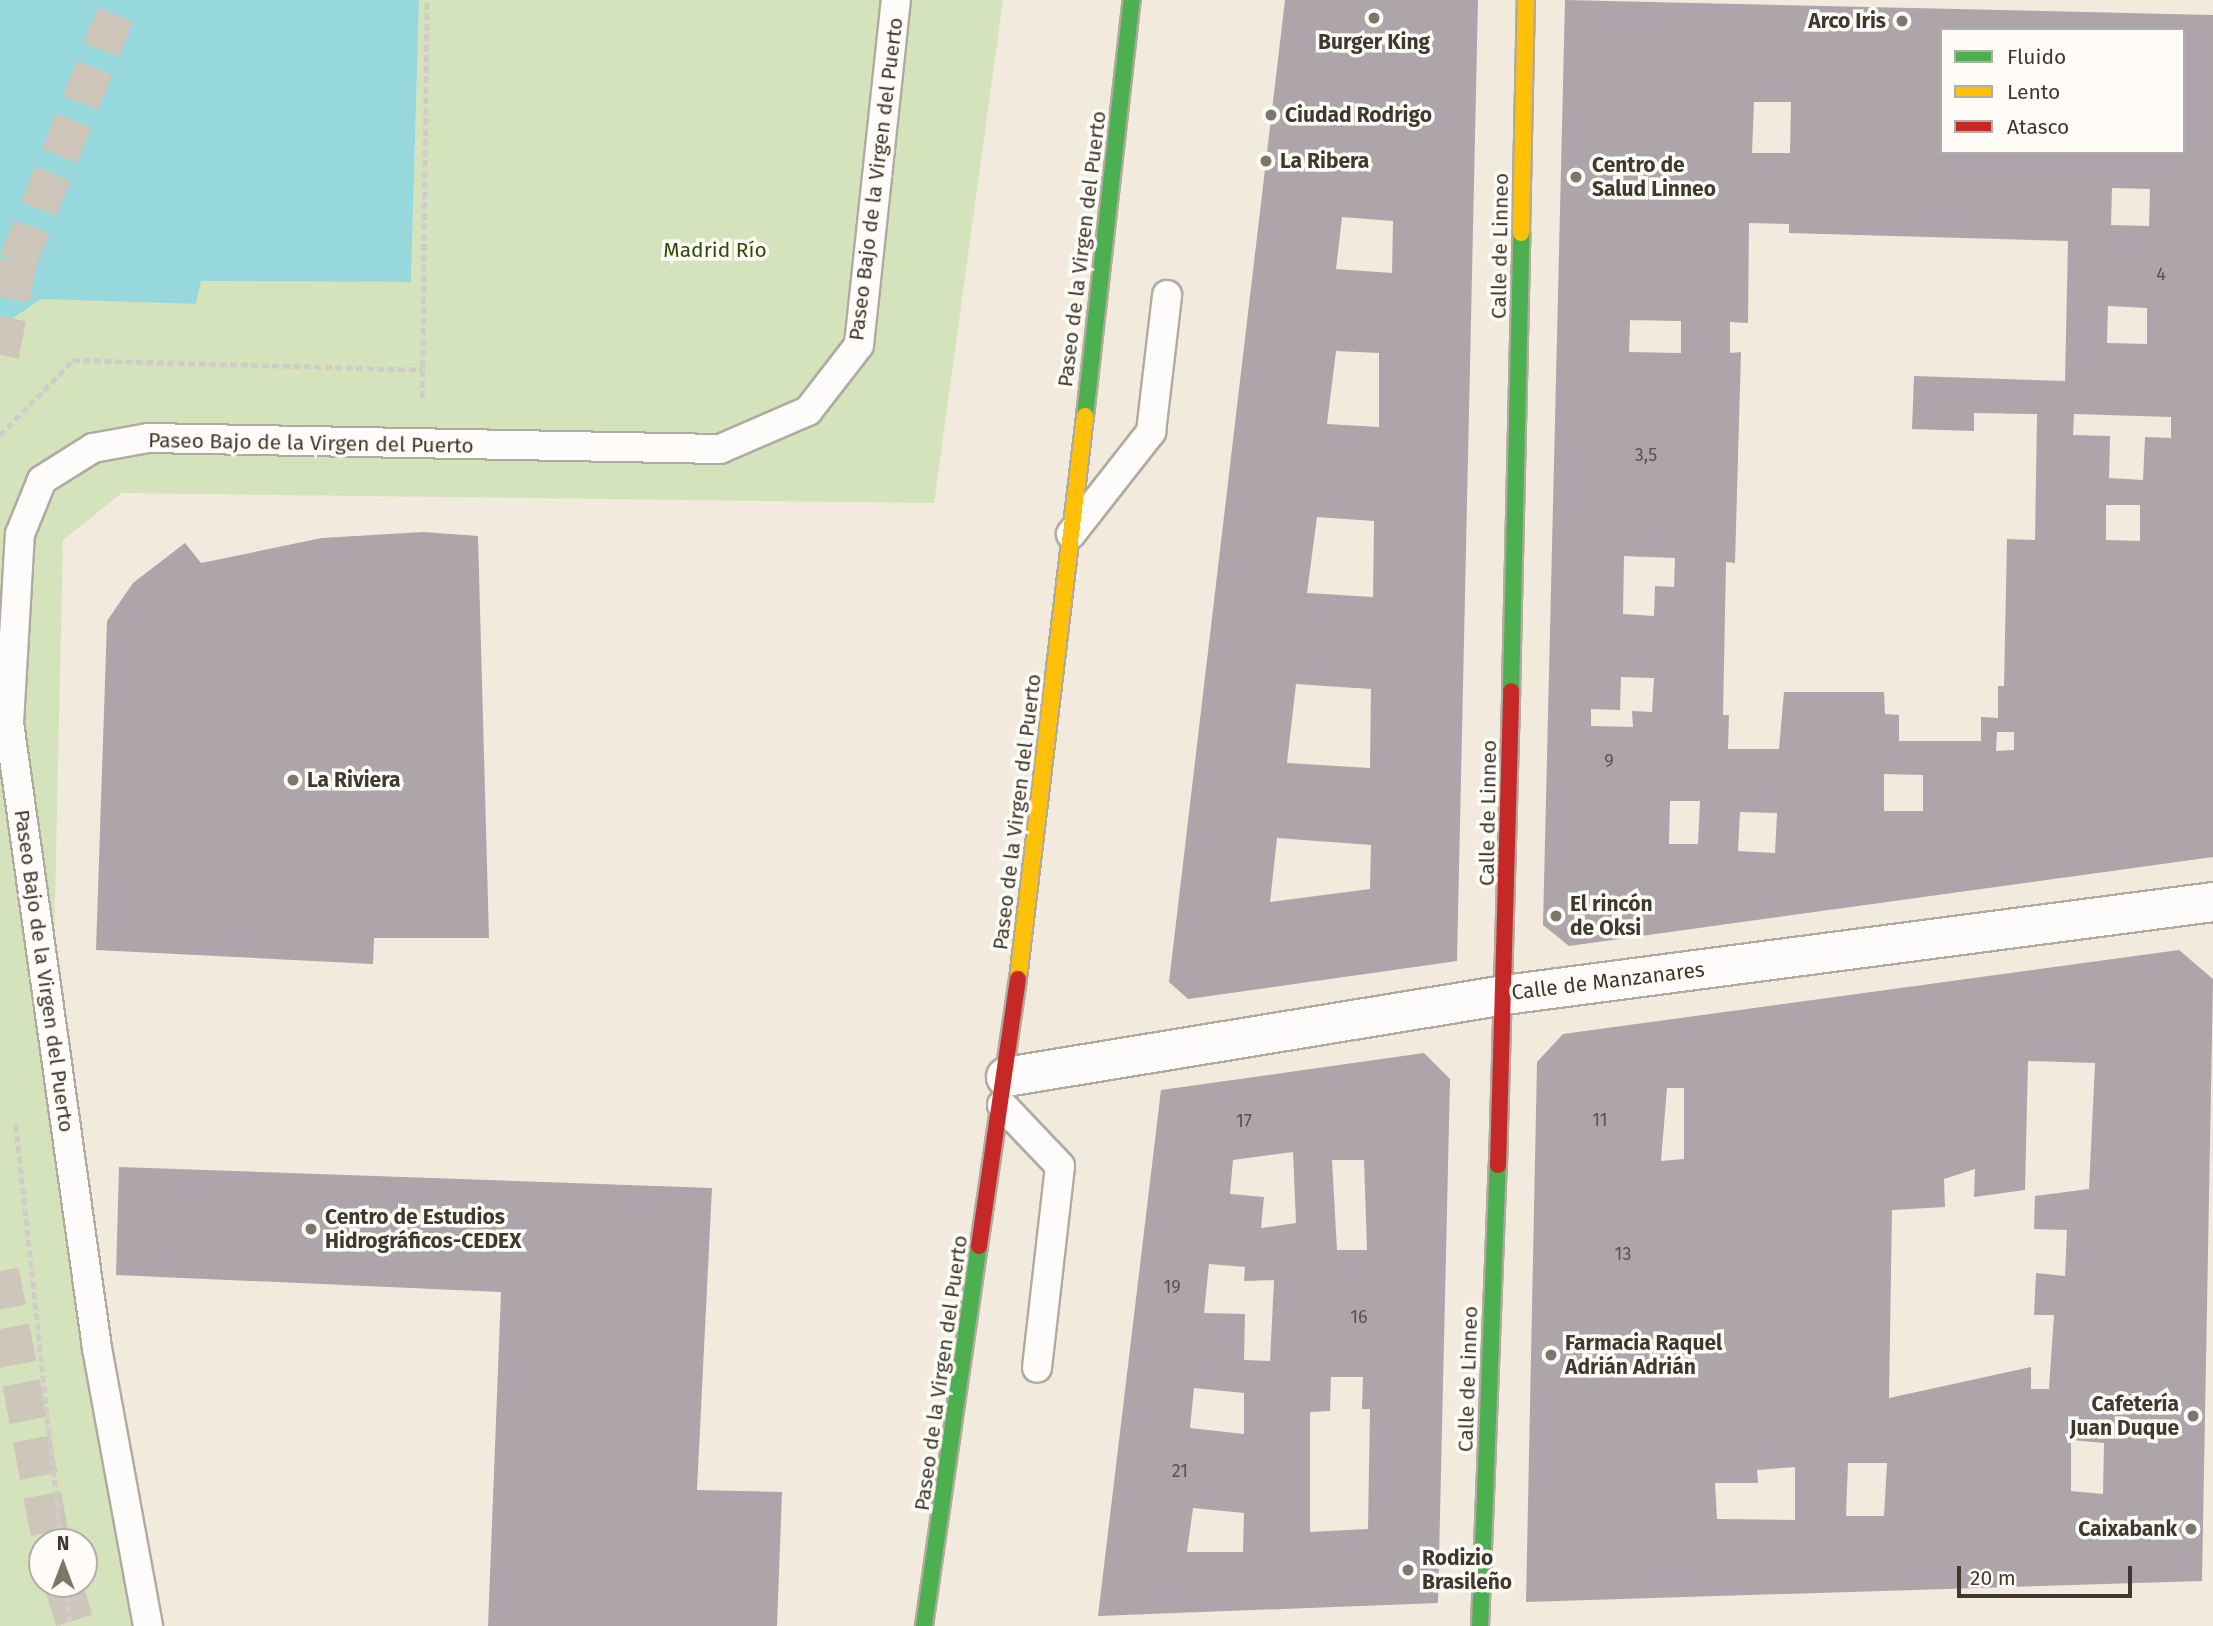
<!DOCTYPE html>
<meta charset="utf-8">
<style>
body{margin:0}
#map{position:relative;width:2213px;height:1626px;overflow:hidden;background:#f2eadd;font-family:"Fira Sans",sans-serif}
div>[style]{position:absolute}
.green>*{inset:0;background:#d5e3bc}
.water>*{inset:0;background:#96d8dc}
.building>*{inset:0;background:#ada5aa}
.highway-tunnel>*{height:38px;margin-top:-19px;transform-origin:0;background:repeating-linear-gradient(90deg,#cec6ba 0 38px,transparent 0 57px)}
.path>*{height:4.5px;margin-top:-2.25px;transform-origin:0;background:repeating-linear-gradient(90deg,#d0cdc8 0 7px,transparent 0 10.5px)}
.roads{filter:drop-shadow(2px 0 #b0aa9f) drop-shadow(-2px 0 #b0aa9f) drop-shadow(0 2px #b0aa9f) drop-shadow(0 -2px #b0aa9f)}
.lane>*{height:28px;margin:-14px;padding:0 14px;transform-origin:14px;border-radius:14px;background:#fdfcfa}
.street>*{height:38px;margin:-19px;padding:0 19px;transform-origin:19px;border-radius:19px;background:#fdfcfa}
.fast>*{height:16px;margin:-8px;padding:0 8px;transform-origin:8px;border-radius:8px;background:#4caf50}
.slow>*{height:16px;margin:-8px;padding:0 8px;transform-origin:8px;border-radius:8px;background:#ffc107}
.jam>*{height:16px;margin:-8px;padding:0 8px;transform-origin:8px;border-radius:8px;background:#c62828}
.dots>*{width:19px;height:19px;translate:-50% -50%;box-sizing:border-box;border:4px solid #fffcf7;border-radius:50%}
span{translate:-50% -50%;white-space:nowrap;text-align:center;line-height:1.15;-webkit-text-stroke:7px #fffcf7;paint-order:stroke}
.number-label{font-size:18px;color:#5a534d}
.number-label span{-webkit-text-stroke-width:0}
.poi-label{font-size:21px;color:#3e382e;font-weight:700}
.right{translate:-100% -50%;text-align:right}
.left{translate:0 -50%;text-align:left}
.street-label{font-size:21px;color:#3e382e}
.park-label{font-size:21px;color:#2f4c05}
.legend{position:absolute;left:1940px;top:28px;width:245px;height:126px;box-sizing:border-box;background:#fffcf7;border:2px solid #b2aea7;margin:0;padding:9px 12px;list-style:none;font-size:21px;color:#3e382e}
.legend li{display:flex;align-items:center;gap:14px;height:35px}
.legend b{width:35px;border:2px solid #b2aea7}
.north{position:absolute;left:28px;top:1528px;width:70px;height:70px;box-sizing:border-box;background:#fffcf7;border:2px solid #b2aea7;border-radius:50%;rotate:0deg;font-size:19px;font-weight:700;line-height:28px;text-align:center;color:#3e382e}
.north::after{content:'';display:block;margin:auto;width:24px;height:32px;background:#7d766b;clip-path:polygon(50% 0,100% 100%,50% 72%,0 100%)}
.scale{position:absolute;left:1957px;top:1566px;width:175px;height:32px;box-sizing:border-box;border:4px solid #3e382e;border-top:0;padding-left:9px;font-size:21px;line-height:24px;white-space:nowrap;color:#3e382e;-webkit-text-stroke:5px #fffcf7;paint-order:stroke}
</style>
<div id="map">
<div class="green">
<i style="clip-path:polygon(evenodd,419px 0,1003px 0,934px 503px,122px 493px,63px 540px,53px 993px,143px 1626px,0 1626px,0 297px,196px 304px,200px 281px,411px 282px,419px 0,42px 1542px,84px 1542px,84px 1584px,42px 1584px,42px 1542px)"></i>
</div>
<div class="water">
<i style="clip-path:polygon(0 0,419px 0,411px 282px,201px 281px,196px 304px,41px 299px,0 327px)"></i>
</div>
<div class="building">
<i style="clip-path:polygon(evenodd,1285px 0,1478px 0,1457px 961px,1188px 999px,1169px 982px,1285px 0,1342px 217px,1393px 221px,1392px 273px,1336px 269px,1342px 217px,1285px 0,1336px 351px,1379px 353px,1379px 427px,1327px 424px,1336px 351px,1285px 0,1317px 517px,1374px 521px,1373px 597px,1307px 593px,1317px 517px,1285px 0,1296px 684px,1371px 689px,1370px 768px,1287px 763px,1296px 684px,1285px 0,1277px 838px,1371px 845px,1370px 889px,1270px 902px,1277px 838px)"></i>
<i style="clip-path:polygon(evenodd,1565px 0,2213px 15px,2213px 857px,1569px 946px,1543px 925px,1565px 0,1942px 30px,2183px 30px,2183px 152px,1942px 152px,1942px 30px,1565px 0,1754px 102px,1791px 102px,1790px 153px,1752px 153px,1754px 102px,1565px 0,2112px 188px,2150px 189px,2149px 226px,2111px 225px,2112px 188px,1565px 0,1749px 223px,1789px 224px,1789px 233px,2068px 241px,2065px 381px,1914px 376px,1912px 429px,1974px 431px,1974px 413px,2037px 414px,2035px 540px,2007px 539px,2004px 686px,1998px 686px,1998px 718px,1981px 717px,1981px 741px,1899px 741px,1899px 715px,1885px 714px,1884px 692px,1784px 692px,1779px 749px,1728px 749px,1729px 715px,1723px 715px,1726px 562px,1735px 563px,1741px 352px,1730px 353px,1730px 322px,1748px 323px,1749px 223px,1565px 0,2108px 306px,2147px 308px,2147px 344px,2107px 343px,2108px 306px,1565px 0,1630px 320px,1681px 321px,1681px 353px,1629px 352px,1630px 320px,1565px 0,2074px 414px,2171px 417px,2171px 438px,2145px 437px,2143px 480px,2109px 478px,2110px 436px,2073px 435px,2074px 414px,1565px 0,2106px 505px,2140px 505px,2140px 541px,2106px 540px,2106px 505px,1565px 0,1624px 556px,1675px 558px,1674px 587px,1655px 586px,1654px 616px,1623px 614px,1624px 556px,1565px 0,1621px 677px,1654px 678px,1652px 712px,1632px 711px,1633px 727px,1591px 726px,1591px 709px,1620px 710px,1621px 677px,1565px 0,1997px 732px,2014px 732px,2014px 750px,1996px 751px,1997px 732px,1565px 0,1884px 774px,1923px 775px,1923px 811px,1884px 811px,1884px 774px,1565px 0,1670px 801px,1700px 801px,1698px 844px,1669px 844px,1670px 801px,1565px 0,1740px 812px,1777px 813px,1775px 853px,1738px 851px,1740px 812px)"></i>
<i style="clip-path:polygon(423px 532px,478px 536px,489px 938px,374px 938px,373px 964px,96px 950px,107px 621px,133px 583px,185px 543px,201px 563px,322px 538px)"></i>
<i style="clip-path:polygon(evenodd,2179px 950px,2213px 979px,2202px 1581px,1526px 1602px,1537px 1062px,1563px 1034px,2179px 950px,2028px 1061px,2095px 1063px,2089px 1189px,2035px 1196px,2034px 1229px,2067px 1230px,2065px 1276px,2036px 1273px,2034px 1315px,2054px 1315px,2049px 1389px,2031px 1389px,2031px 1367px,1889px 1398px,1892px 1210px,1945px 1207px,1944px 1179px,1975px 1169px,1974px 1197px,2025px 1190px,2028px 1061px,2179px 950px,1667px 1088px,1684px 1088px,1684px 1159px,1661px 1161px,1667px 1088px,2179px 950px,2071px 1440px,2104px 1443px,2103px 1494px,2071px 1491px,2071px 1440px,2179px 950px,1848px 1463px,1887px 1463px,1884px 1516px,1846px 1516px,1848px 1463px,2179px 950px,1795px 1467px,1795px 1520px,1717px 1519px,1715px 1483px,1758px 1483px,1757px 1470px,1795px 1467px)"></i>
<i style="clip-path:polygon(evenodd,1424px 1053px,1450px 1079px,1438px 1603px,1098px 1616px,1161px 1090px,1424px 1053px,1293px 1152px,1296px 1223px,1261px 1228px,1264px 1197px,1230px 1194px,1233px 1160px,1293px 1152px,1424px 1053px,1332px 1160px,1364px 1160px,1367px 1250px,1337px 1250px,1332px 1160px,1424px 1053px,1209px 1264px,1245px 1267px,1244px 1281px,1274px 1280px,1270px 1361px,1244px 1360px,1245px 1314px,1204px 1313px,1209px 1264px,1424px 1053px,1331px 1377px,1363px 1377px,1362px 1409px,1370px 1409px,1368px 1529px,1310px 1532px,1310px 1412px,1330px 1411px,1331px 1377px,1424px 1053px,1194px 1388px,1244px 1393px,1244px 1434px,1190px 1428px,1194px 1388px,1424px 1053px,1193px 1508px,1244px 1513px,1243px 1552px,1187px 1552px,1193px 1508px)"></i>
<i style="clip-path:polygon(119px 1167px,712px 1188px,697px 1490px,782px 1492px,777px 1626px,488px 1626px,501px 1292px,116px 1275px)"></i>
</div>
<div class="highway-tunnel">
<i style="left:0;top:355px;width:95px;rotate:-79deg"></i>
<i style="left:18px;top:262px;width:282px;rotate:-68.5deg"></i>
<i style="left:0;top:1271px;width:276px;rotate:79.3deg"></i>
<i style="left:63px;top:1584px;width:44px;rotate:72.8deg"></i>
</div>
<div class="path">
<i style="left:422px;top:398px;width:398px;rotate:-89.3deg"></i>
<i style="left:0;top:435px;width:105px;rotate:-45.8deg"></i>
<i style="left:73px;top:360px;width:350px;rotate:1.6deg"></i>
<i style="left:16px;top:1125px;width:419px;rotate:83.8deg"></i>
<i style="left:66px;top:1584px;width:42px;rotate:84.6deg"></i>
</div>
<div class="roads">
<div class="lane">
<i style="left:1071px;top:534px;width:130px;rotate:-51.9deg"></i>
<i style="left:1151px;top:432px;width:138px;rotate:-83.3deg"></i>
<i style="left:1002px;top:1105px;width:84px;rotate:46.4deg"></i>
<i style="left:1060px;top:1166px;width:203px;rotate:96.5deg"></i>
<i style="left:148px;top:1626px;width:283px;rotate:-100.4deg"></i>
<i style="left:97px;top:1348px;width:631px;rotate:-98.01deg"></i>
<i style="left:9px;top:723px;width:189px;rotate:-86.7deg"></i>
<i style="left:20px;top:534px;width:58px;rotate:-67.8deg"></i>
<i style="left:42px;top:480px;width:60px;rotate:-32.1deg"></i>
<i style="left:93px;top:448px;width:56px;rotate:-10.3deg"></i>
<i style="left:148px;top:438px;width:572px;rotate:1.1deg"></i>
<i style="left:720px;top:449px;width:96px;rotate:-23.4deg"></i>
<i style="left:808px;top:411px;width:83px;rotate:-52.3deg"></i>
<i style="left:859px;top:345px;width:347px;rotate:-83.9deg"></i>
</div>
<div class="street">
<i style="left:1006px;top:1077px;width:506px;rotate:-9.33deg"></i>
<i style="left:1505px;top:995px;width:714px;rotate:-7.48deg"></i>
</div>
<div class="fast">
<i style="left:1085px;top:416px;width:419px;rotate:-83.6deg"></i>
<i style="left:1511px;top:691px;width:458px;rotate:-88.7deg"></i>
<i style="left:924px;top:1626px;width:384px;rotate:-81.8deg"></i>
<i style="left:1480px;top:1626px;width:461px;rotate:-87.8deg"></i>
</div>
<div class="slow">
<i style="left:1521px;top:233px;width:233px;rotate:-88.8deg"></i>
<i style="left:1018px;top:979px;width:567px;rotate:-83.21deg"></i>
</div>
<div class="jam">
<i style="left:1498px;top:1165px;width:474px;rotate:-88.4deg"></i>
<i style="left:979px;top:1246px;width:270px;rotate:-81.7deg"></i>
</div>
</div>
<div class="dots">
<i style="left:1374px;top:18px;background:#7d766b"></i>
<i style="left:1902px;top:21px;background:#7d766b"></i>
<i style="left:1271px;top:115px;background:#7d766b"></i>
<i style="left:1266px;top:161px;background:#7d766b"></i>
<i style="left:1576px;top:177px;background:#7d766b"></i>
<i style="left:293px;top:780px;background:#7d766b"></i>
<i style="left:1556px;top:916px;background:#7d766b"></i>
<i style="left:311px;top:1229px;background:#7d766b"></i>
<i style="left:1551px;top:1355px;background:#7d766b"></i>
<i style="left:2193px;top:1416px;background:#7d766b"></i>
<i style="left:2191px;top:1529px;background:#7d766b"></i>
<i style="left:1408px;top:1570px;background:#7d766b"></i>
</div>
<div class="number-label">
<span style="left:2161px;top:274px">4</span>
<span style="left:1646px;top:455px">3,5</span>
<span style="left:1609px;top:761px">9</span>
<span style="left:1600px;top:1120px">11</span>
<span style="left:1244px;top:1121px">17</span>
<span style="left:1623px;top:1254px">13</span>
<span style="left:1172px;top:1287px">19</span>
<span style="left:1359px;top:1317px">16</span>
<span style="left:1180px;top:1471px">21</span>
</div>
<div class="poi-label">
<span class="right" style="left:1886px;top:21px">Arco Iris</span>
<span style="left:1374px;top:42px">Burger King</span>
<span class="left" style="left:1285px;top:115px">Ciudad Rodrigo</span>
<span class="left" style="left:1280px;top:161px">La Ribera</span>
<span class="left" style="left:1592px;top:177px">Centro de<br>Salud Linneo</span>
<span class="left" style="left:307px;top:780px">La Riviera</span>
<span class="left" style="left:1570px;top:916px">El rincón<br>de Oksi</span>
<span class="left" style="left:325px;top:1229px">Centro de Estudios<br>Hidrográficos-CEDEX</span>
<span class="left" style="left:1565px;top:1355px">Farmacia Raquel<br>Adrián Adrián</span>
<span class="right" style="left:2179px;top:1416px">Cafetería<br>Juan Duque</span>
<span class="right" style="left:2177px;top:1529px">Caixabank</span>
<span class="left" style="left:1422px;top:1570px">Rodizio<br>Brasileño</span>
</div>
<div class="street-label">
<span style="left:876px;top:179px;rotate:-83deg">Paseo Bajo de la Virgen del Puerto</span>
<span style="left:1500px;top:246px;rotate:-89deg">Calle de Linneo</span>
<span style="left:1082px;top:249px;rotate:-83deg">Paseo de la Virgen del Puerto</span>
<span style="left:311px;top:443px;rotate:1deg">Paseo Bajo de la Virgen del Puerto</span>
<span style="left:1017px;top:812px;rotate:-83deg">Paseo de la Virgen del Puerto</span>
<span style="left:1488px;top:813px;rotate:-89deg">Calle de Linneo</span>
<span style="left:44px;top:971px;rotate:82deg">Paseo Bajo de la Virgen del Puerto</span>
<span style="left:1608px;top:981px;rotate:-7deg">Calle de Manzanares</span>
<span style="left:941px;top:1373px;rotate:-82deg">Paseo de la Virgen del Puerto</span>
<span style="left:1468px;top:1379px;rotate:-88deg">Calle de Linneo</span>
</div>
<div class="park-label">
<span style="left:715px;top:250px">Madrid Río</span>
</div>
<ul class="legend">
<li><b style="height:9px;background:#4caf50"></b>Fluido</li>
<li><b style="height:9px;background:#ffc107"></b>Lento</li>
<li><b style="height:9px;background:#c62828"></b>Atasco</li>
</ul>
<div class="north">N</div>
<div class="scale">20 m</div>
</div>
